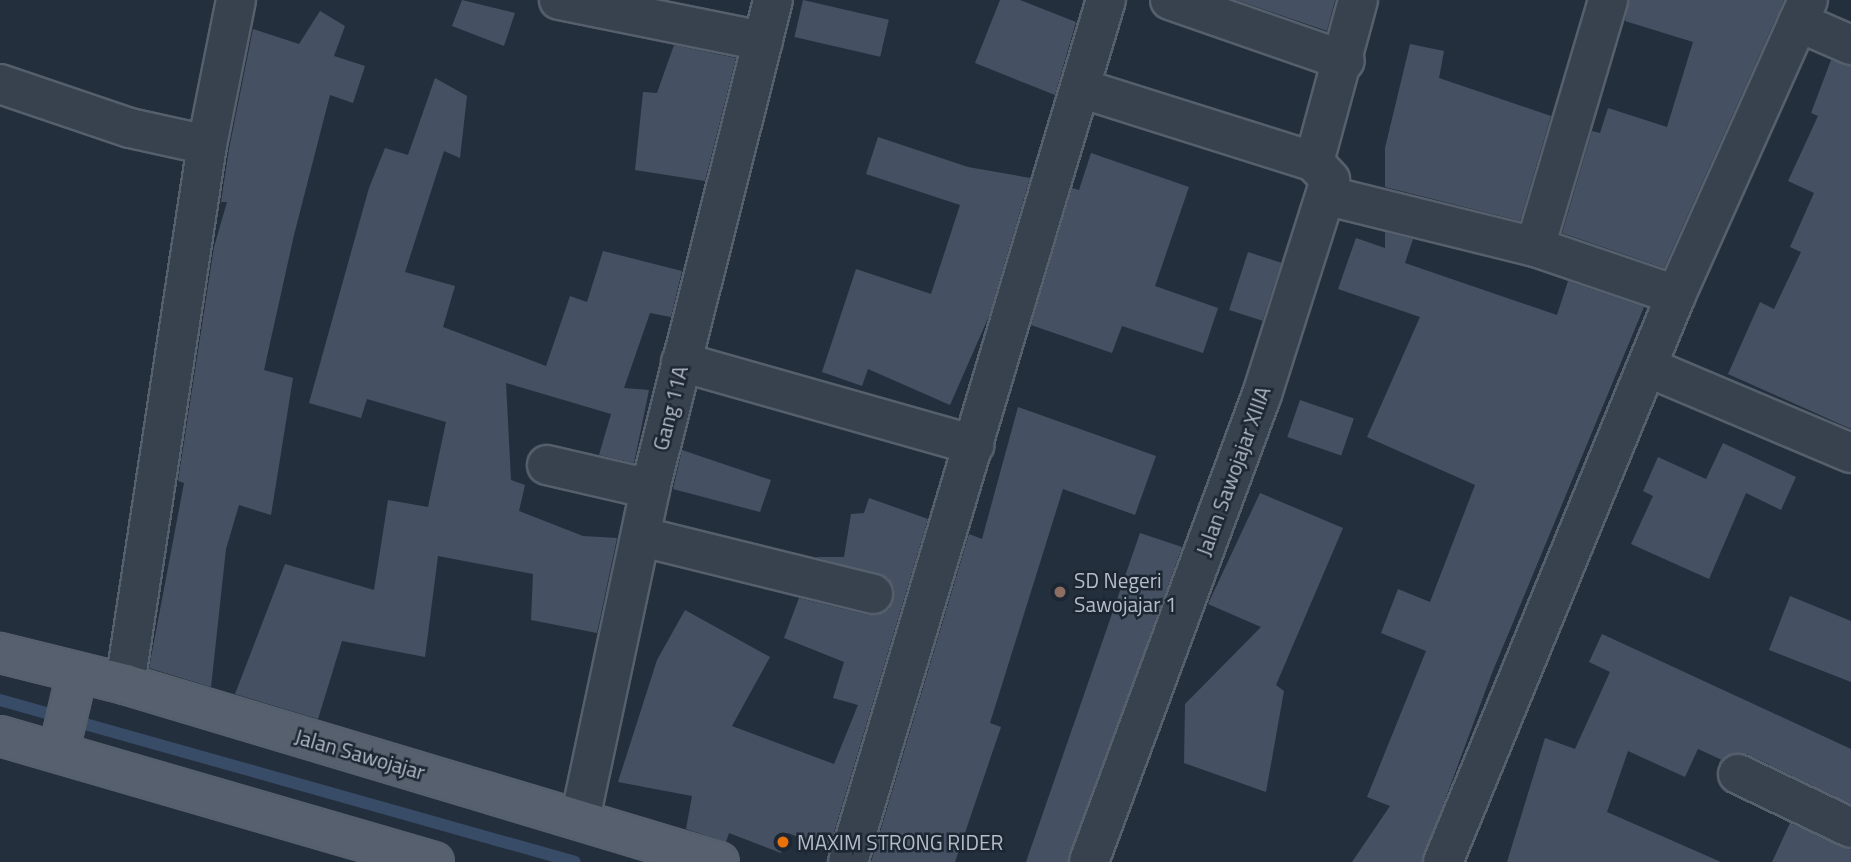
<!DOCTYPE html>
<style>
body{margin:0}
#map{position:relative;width:1851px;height:862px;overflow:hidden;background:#242f3e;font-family:"Titillium Web",sans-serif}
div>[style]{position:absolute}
.stream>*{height:12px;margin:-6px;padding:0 6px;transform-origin:6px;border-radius:6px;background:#394c67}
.building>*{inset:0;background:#455162;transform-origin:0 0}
.roads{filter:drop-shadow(2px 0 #565f6c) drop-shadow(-2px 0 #565f6c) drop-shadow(0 2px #565f6c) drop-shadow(0 -2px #565f6c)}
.minor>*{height:38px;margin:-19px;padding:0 19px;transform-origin:19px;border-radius:19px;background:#38414e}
.major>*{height:38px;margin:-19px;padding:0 19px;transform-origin:19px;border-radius:19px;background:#56606e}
.dots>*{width:19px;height:19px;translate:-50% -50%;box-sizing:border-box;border:4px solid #1d2633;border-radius:50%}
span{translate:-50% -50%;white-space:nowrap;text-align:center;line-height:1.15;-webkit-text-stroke:5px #1d2633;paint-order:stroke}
.street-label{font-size:21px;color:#b4bcc9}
.poi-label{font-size:21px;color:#b4bcc9}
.left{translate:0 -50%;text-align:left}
</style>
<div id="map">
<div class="stream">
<i style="left:0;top:700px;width:597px;rotate:15.73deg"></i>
</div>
<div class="building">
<i style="clip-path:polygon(462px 0,515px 13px,504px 46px,452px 26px)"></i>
<i style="left:803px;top:0;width:88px;height:38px;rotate:13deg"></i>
<i style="clip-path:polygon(1000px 0,1020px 0,1076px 22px,1055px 95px,975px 63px)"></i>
<i style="clip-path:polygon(1236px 0,1335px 0,1327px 31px)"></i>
<i style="clip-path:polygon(1629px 0,1784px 0,1664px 268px,1562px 233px,1592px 131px,1600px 133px,1608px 108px,1667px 127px,1693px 42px,1625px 21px)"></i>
<i style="clip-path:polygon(320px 11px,345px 26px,334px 56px,365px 66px,353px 103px,330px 95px,294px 235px,264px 370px,293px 378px,271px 515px,239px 505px,226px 549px,211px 687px,149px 668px,184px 483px,178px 481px,214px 247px,227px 202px,221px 202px,229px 149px,253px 29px,299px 44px)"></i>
<i style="clip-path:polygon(1410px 44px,1444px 51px,1439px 78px,1551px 116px,1520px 221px,1385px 187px,1385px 148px)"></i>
<i style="clip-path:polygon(674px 45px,736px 58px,705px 181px,635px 170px,643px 92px,657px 93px)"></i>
<i style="clip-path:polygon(1831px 60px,1851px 66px,1851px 429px,1728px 374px,1760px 302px,1774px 309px,1801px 252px,1790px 247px,1814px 193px,1788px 181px,1818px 116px,1811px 113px)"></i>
<i style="clip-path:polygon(435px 78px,467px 96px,460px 158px,444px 151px,405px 272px,455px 286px,443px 327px,546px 366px,570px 296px,587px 302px,603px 251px,682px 271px,671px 317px,650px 313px,624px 388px,649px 390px,634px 463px,599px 455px,611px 414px,506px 383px,511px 480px,525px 485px,519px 511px,583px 536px,617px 538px,597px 633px,531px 620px,533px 574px,438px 556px,425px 657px,342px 641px,318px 719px,235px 694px,285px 564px,374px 590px,388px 500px,428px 507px,446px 422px,367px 399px,361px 418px,309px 403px,369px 188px,385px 148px,408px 155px)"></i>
<i style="clip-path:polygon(878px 137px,968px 167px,1030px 178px,989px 316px,950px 405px,868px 369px,862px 386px,822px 372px,856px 269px,931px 294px,960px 205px,866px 174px)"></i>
<i style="clip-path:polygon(1091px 153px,1189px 187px,1155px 286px,1218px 308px,1203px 353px,1122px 326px,1112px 353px,1031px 325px,1072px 188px,1079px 190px)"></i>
<i style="clip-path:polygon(1385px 232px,1413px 239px,1405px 263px,1557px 315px,1568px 281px,1644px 307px,1492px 673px,1422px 862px,1352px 862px,1390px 806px,1367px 797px,1426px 651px,1381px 633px,1398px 589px,1430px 602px,1475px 485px,1367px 437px,1420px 317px,1338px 289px,1356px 238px,1385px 248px)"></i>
<i style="left:1248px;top:252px;width:35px;height:61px;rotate:18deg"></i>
<i style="left:1300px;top:400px;width:57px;height:39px;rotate:19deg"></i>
<i style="clip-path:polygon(1018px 407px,1156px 456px,1135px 515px,1063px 489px,990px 723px,1001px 727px,955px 862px,871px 862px,969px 534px,982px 539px)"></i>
<i style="clip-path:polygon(1723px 443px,1796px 477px,1781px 510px,1746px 493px,1709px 579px,1631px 544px,1653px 496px,1643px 491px,1658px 457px,1706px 479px)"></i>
<i style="clip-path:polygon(682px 450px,771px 480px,760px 512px,673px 489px)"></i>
<i style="clip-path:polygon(1260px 493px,1343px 528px,1276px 685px,1284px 691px,1266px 792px,1184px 763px,1185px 704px,1261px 627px,1208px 604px)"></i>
<i style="clip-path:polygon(869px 498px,928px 519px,829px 849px,788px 833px,781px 853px,729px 833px,726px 842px,686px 829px,692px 796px,618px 782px,657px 660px,685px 610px,770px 657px,732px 726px,834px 764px,858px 705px,833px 698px,844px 662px,784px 638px,799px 598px,868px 615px,889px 609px,894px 589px,888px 578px,815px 557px,844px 557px,851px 514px,864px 513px)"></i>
<i style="clip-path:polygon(1140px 533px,1182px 547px,1068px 862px,1026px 862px)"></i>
<i style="clip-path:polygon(1790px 596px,1851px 621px,1851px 682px,1769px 650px)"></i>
<i style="clip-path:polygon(1602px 634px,1851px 749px,1851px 804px,1747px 754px,1722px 760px,1698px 749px,1685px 777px,1628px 751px,1607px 812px,1721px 862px,1507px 862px,1545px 738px,1575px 749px,1610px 672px,1589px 662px)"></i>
<i style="clip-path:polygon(1790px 823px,1851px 850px,1851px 862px,1772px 862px)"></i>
</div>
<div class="roads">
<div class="minor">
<i style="left:559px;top:0;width:208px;rotate:11.4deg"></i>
<i style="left:1170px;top:0;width:185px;rotate:19.2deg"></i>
<i style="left:1798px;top:22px;width:58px;rotate:23.5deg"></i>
<i style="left:0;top:84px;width:137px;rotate:18.7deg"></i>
<i style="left:130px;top:128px;width:79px;rotate:12.4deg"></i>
<i style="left:1080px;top:88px;width:245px;rotate:17.5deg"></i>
<i style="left:1314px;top:162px;width:24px;rotate:48deg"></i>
<i style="left:1330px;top:180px;width:225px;rotate:107.6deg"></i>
<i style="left:1262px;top:394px;width:499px;rotate:110.3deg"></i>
<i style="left:1314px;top:162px;width:168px;rotate:-74.8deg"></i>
<i style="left:1329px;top:196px;width:212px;rotate:13.9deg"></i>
<i style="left:1535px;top:247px;width:149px;rotate:18.8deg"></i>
<i style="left:1535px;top:247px;width:258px;rotate:-73.5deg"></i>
<i style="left:681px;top:362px;width:305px;rotate:15.8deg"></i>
<i style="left:1647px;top:367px;width:221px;rotate:22.9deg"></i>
<i style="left:547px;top:465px;width:106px;rotate:13.1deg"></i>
<i style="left:643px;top:537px;width:237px;rotate:13.9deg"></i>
<i style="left:125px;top:684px;width:545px;rotate:-81.35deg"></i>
<i style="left:207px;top:145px;width:148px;rotate:-78.7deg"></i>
<i style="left:1738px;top:774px;width:125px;rotate:25.5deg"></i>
<i style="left:580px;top:819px;width:337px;rotate:-78deg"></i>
<i style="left:650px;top:489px;width:504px;rotate:-75.88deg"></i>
<i style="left:848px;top:862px;width:900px;rotate:-73.34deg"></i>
<i style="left:1443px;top:862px;width:613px;rotate:-67.66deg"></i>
<i style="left:1676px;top:295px;width:323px;rotate:-65.9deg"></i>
</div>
<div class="major">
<i style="left:0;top:653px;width:129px;rotate:13.9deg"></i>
<i style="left:125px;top:684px;width:620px;rotate:16.68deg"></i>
<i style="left:0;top:736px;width:452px;rotate:16.2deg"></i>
<i style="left:59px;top:750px;width:79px;rotate:-76.8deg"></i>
</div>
</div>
<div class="dots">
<i style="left:1060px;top:592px;background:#8d6e63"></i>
<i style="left:783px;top:842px;background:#e8710a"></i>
</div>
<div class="street-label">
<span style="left:670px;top:408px;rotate:-76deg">Gang 11A</span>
<span style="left:1233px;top:471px;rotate:-70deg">Jalan Sawojajar XIIIA</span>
<span style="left:360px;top:754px;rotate:16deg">Jalan Sawojajar</span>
</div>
<div class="poi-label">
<span class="left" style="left:1074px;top:592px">SD Negeri<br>Sawojajar 1</span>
<span class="left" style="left:797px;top:842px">MAXIM STRONG RIDER</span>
</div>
</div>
